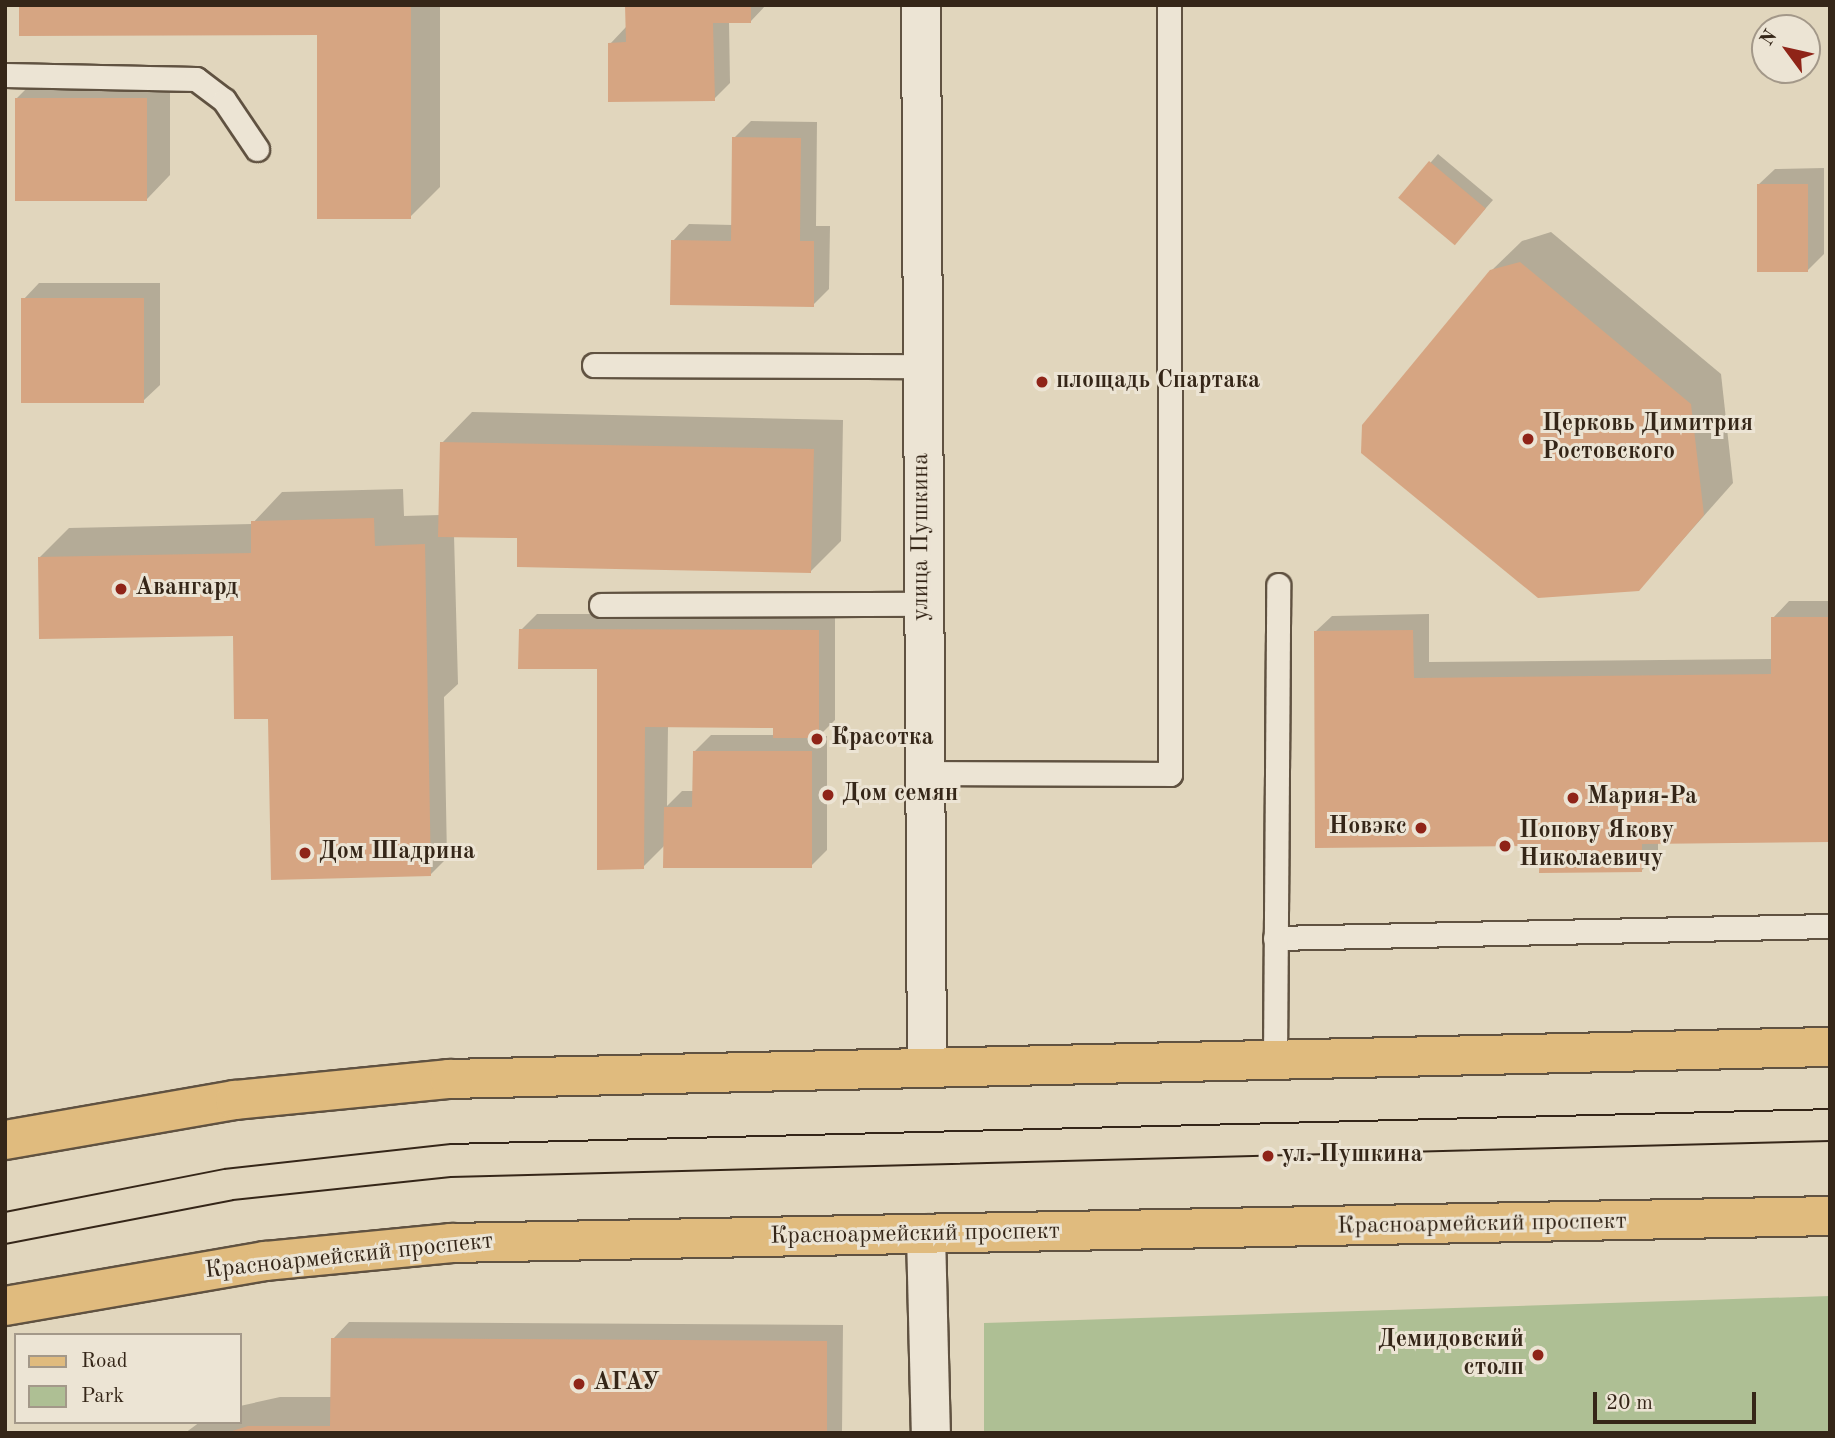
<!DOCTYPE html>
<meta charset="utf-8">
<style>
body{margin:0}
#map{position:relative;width:1835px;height:1438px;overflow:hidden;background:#e1d6bd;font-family:"Old Standard TT",serif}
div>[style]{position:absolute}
.green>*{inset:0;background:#aebf94}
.shadow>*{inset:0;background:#0003}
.building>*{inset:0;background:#d6a582;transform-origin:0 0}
.roads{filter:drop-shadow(2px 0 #605241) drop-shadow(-2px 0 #605241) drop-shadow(0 2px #605241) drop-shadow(0 -2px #605241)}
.service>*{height:23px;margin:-11.5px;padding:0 11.5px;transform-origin:11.5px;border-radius:11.5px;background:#ece4d4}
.minor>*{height:38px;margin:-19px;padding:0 19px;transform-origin:19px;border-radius:19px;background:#ece4d4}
.primary>*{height:38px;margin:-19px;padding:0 19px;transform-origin:19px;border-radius:19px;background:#e0bb7e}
.tram>*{height:2px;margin:-1px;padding:0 1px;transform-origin:1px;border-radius:1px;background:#352618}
.dots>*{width:19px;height:19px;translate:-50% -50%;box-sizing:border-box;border:4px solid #ece4d4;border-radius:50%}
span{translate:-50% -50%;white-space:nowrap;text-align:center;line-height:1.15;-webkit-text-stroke:6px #ece4d4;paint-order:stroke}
.poi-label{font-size:24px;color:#352618;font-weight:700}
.left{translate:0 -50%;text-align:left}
.right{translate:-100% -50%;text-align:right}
.street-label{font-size:24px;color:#352618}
.frame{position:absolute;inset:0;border:7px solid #352618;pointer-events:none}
.legend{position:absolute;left:14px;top:1333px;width:228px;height:91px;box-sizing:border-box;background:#ece4d4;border:2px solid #a39889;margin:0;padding:9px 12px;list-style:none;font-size:21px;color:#352618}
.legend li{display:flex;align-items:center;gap:14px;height:35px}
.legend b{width:35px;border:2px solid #a39889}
.north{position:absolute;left:1751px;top:14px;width:70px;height:70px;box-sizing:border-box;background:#ece4d4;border:2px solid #a39889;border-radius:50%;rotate:303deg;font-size:19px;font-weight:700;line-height:28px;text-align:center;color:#352618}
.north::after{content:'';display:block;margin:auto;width:24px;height:32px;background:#8f2418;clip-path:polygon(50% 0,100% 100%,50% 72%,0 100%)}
.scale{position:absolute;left:1593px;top:1392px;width:163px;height:32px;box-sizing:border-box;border:4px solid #352618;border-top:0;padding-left:9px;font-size:21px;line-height:24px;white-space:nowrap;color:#352618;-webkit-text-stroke:5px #ece4d4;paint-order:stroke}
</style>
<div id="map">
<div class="green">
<i style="clip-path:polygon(1830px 1296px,1830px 1433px,984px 1433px,984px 1323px)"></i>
</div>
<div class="shadow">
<i style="clip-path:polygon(21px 5px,440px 5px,440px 187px,410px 217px,319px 33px)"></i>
<i style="clip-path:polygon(627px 5px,766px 5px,751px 21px,729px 21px,730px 83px,714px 99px,610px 44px,626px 27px)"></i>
<i style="clip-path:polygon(40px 75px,170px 75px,170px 175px,147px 199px,16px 99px)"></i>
<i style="clip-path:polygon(751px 121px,817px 122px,816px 226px,830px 226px,829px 289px,813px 305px,673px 241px,689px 224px,733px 225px,734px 138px)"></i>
<i style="clip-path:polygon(1438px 154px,1493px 200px,1462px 235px,1400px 198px)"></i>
<i style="clip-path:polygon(1824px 168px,1824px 254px,1808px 270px,1758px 185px,1775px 169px)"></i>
<i style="clip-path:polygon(1551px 232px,1721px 374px,1733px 483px,1639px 589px,1491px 271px,1522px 241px)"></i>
<i style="clip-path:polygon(39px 283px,160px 283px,160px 385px,143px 401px,23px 300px)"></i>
<i style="clip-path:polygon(472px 412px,843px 420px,841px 541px,811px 571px,519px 536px,454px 535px,458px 684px,444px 697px,447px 858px,430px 875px,269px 720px,234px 634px,39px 558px,69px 528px,252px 524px,282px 492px,403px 489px,404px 516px,440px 515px,442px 443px)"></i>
<i style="clip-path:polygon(1789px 601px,1830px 601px,1830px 841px,1658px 842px,1658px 854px,1641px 871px,1542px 844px,1315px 632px,1332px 616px,1429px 614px,1429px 662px,1772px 659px,1773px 618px)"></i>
<i style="clip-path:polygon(evenodd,537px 614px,835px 614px,835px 720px,819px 736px,827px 736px,827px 850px,811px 866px,665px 845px,643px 867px,599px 667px,521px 630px,537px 614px,774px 724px,774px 735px,711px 735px,694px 752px,694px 791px,682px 791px,667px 806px,668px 726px,774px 724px)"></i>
<i style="clip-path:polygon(349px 1322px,843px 1325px,842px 1433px,185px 1433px,200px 1422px,240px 1422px,240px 1406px,280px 1397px,332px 1397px,333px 1339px)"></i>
</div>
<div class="building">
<i style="clip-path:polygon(19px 5px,411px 5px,411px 219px,317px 219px,317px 35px,19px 36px)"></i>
<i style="clip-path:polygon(625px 5px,751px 5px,751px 23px,713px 23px,715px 101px,608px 102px,608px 43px,626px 42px)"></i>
<i style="left:15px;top:98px;width:132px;height:103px"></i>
<i style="clip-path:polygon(732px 137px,801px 138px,800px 241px,814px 241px,814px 307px,670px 305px,671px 240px,731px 241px)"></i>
<i style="left:1429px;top:161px;width:74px;height:48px;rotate:40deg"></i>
<i style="left:1808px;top:184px;width:88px;height:51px;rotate:90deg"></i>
<i style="clip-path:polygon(1520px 262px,1691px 404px,1704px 515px,1639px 591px,1538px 598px,1361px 453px,1362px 425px,1490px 270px)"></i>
<i style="left:144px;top:298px;width:105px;height:123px;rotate:90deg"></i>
<i style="clip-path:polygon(440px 442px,814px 449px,811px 573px,517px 567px,517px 538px,438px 537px)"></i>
<i style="clip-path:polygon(374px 518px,375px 546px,425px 544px,431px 876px,271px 880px,268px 719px,234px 719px,233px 636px,39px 639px,38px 557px,251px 553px,251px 521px)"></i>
<i style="clip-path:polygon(1771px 617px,1830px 617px,1830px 842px,1642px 844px,1642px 872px,1539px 873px,1540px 846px,1315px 848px,1314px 631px,1413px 630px,1414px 678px,1771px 674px)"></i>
<i style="clip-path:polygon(519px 629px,819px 630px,819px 738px,773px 738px,773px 728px,645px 727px,644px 869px,597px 870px,597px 669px,518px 669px)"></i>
<i style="clip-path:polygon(693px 751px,812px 751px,812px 868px,663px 868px,664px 807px,692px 807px)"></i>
<i style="clip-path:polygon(331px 1338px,827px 1341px,827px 1433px,226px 1433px,248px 1426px,330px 1426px)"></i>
</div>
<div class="roads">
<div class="service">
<i style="left:5px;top:75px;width:191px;rotate:1.2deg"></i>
<i style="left:196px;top:79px;width:35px;rotate:37deg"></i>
<i style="left:224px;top:100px;width:59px;rotate:56deg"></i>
<i style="left:594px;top:365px;width:327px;rotate:0.2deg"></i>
<i style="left:601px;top:605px;width:321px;rotate:-0.2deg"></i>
<i style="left:924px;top:773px;width:246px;rotate:0.2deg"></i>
<i style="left:1170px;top:774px;width:769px;rotate:-90.07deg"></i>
<i style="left:1275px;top:938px;width:555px;rotate:-1.24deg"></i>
<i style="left:1275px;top:1059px;width:474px;rotate:-89.6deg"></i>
</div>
<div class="minor">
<i style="left:921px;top:5px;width:1063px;rotate:89.68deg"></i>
<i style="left:926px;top:1234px;width:199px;rotate:88.6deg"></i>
</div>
<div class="primary">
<i style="left:5px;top:1140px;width:233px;rotate:-9.9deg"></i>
<i style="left:235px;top:1100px;width:215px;rotate:-5.6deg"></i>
<i style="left:449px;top:1079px;width:1381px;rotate:-1.33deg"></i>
<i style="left:5px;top:1306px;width:264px;rotate:-9.8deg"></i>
<i style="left:265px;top:1261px;width:187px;rotate:-5.5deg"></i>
<i style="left:451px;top:1243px;width:1379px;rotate:-1.12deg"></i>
</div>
</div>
<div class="tram">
<i style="left:5px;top:1212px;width:224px;rotate:-11.1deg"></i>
<i style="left:225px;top:1169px;width:226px;rotate:-6.3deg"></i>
<i style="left:450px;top:1144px;width:1380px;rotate:-1.45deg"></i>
<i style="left:5px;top:1244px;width:232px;rotate:-10.9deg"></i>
<i style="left:233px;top:1200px;width:219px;rotate:-6deg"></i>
<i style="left:451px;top:1177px;width:1379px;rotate:-1.5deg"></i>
</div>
<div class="dots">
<i style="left:1042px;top:382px;background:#8f2418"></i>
<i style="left:1528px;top:439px;background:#8f2418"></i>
<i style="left:121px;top:589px;background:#8f2418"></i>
<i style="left:817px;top:739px;background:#8f2418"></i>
<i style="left:828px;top:795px;background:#8f2418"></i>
<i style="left:1573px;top:798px;background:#8f2418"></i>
<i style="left:1421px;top:828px;background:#8f2418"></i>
<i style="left:1505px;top:846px;background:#8f2418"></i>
<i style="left:305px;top:853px;background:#8f2418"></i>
<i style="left:1268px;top:1156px;background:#8f2418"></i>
<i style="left:1538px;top:1355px;background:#8f2418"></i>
<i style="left:579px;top:1384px;background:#8f2418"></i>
</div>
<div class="poi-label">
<span class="left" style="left:1056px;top:382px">площадь Спартака</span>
<span class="left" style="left:1542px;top:439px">Церковь Димитрия<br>Ростовского</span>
<span class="left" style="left:135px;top:589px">Авангард</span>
<span class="left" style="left:831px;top:739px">Красотка</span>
<span class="left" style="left:842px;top:795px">Дом семян</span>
<span class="left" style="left:1587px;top:798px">Мария-Ра</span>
<span class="right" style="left:1407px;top:828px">Новэкс</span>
<span class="left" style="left:1519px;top:846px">Попову Якову<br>Николаевичу</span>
<span class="left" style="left:319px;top:853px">Дом Шадрина</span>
<span class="left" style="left:1282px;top:1156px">ул. Пушкина</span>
<span class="right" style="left:1524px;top:1355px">Демидовский<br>столп</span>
<span class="left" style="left:593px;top:1384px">АГАУ</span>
</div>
<div class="street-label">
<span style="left:922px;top:537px;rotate:-90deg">улица Пушкина</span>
<span style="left:1482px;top:1225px;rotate:-1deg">Красноармейский проспект</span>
<span style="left:915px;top:1235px;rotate:-1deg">Красноармейский проспект</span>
<span style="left:349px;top:1257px;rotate:-6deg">Красноармейский проспект</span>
</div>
<div class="frame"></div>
<ul class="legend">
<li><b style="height:9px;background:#e0bb7e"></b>Road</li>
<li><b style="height:19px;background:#aebf94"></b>Park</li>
</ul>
<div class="north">N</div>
<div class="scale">20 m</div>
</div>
